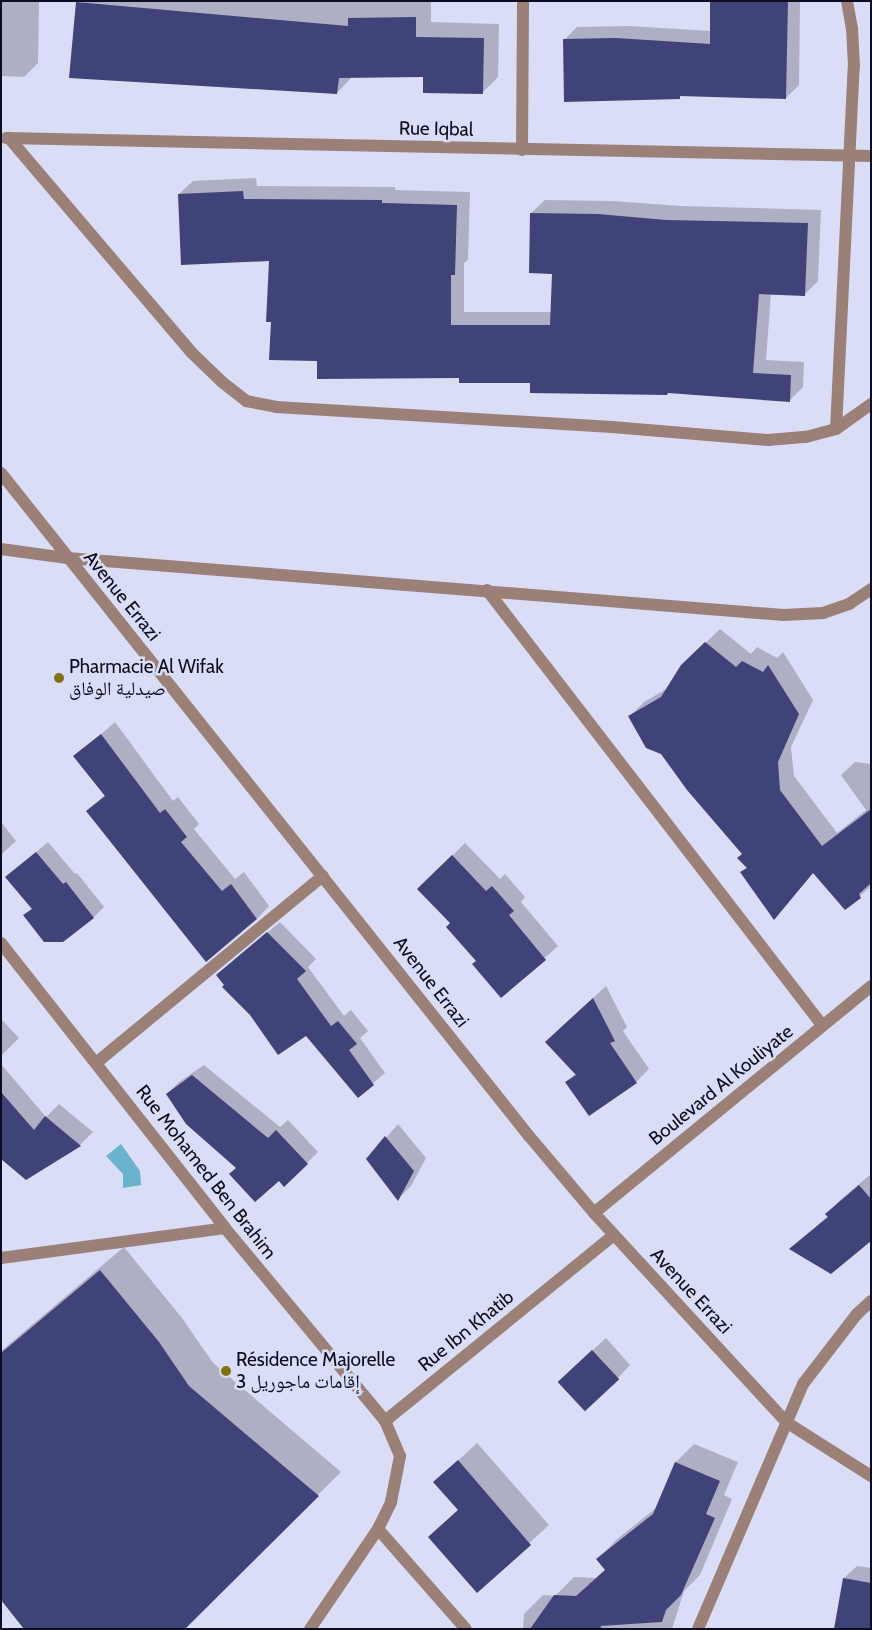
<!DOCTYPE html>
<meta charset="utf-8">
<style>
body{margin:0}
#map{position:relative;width:872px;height:1630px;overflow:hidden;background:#d9ddf6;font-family:Cabin,"Noto Naskh Arabic",sans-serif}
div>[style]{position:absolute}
.water>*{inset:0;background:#69b4ca}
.shadow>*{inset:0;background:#0003}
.building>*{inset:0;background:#3f4377;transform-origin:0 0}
.service>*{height:12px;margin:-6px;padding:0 6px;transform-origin:6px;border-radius:6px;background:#9b8077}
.minor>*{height:12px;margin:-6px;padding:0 6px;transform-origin:6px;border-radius:6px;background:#9b8077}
.dots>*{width:14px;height:14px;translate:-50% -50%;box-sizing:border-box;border:2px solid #d9ddf6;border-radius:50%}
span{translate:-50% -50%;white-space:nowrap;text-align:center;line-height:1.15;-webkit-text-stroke:5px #d9ddf6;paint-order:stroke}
.street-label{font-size:19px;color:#0c0d22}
.poi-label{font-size:19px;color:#0c0d22}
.left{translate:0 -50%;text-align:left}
.frame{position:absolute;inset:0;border:2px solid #0c0d22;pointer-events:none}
</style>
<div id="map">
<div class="water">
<i style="clip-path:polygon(121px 1144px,140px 1171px,141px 1185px,123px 1188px,123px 1174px,106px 1156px)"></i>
</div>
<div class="shadow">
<i style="clip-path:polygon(1px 1px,39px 1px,38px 63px,24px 77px,1px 76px)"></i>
<i style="clip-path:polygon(79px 1px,431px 1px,431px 22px,499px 24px,498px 77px,482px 93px,424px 75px,352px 77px,337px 93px)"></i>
<i style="clip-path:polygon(712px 1px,800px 1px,799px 85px,786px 98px,682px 95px,679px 98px,564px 40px,577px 27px,629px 26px,711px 31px)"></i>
<i style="clip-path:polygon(256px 178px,257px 186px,395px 187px,395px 190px,470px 192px,468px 260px,464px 263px,464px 312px,552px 312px,554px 273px,531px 213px,545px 200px,612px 201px,681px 206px,821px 210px,818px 281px,805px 294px,771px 293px,766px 360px,804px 362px,803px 387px,789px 401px,460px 377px,318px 360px,272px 321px,271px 259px,179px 194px,193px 181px)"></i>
<i style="clip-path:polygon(720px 629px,751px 654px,757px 647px,777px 658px,783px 652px,813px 700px,791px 747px,794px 776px,837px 833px,866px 810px,841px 775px,855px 762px,871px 764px,871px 886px,846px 909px,814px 872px,774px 918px,742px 873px,747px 867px,743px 853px,630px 716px,644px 702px,668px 688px,697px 651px)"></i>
<i style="clip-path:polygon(115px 722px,173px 801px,178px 797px,199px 824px,194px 829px,235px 879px,244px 872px,269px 906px,257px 919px,87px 812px,105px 795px,75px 757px)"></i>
<i style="clip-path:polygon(1px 822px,16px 841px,1px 855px)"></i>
<i style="clip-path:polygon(48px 842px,75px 874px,77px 873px,104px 907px,93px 918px,25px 916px,33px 908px,7px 877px)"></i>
<i style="clip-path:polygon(465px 843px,500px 879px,505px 874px,525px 897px,521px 902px,558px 946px,502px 996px,451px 923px,419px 889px)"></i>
<i style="clip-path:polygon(280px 922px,316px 959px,308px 967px,344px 1016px,351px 1010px,368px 1031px,360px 1038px,385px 1073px,358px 1096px,306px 1034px,251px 1015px,218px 975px)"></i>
<i style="clip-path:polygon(606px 986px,627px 1027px,623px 1031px,649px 1069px,636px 1082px,589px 1114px,567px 1082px,576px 1073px,559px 1029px)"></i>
<i style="clip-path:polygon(1px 1019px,19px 1038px,1px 1056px)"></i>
<i style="clip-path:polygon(1px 1064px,46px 1117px,59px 1104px,93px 1132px,80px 1145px,26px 1178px,1px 1157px)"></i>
<i style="clip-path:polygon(204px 1065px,280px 1127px,288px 1120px,318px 1152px,307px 1163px,279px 1179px,238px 1168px,167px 1094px,179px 1082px)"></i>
<i style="clip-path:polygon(398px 1124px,426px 1158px,411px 1186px,398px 1199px,368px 1159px)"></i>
<i style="clip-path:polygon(871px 1174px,871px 1239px,791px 1248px,828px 1216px,827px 1214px,839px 1201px)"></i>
<i style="clip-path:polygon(124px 1247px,182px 1318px,213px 1363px,341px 1472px,183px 1629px,1px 1598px,1px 1351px)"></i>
<i style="clip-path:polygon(606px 1338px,630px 1365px,618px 1378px,572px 1369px)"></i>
<i style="clip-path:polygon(477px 1443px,549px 1525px,477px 1591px,430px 1537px,459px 1509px,435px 1482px)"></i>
<i style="clip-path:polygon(694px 1444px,738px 1462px,724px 1495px,732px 1499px,700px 1575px,684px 1591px,672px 1629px,523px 1629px,524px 1614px,543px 1595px,555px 1596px,574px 1577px,596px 1578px,606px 1569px,598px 1559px,616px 1540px,656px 1508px,676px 1462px)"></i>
<i style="clip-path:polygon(857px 1566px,871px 1568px,871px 1629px,844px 1578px)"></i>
</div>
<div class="building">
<i style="clip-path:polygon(710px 1px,788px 1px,786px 99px,680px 96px,680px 99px,564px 102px,563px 39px,616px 38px,710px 44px)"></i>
<i style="clip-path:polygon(76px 2px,348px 26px,348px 18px,416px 17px,416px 37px,484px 38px,483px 94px,423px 93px,423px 77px,339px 78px,337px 94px,69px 78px)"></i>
<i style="clip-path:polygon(243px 191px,244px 199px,382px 200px,382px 203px,457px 205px,455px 275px,451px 275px,451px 325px,550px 325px,552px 274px,529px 273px,530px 213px,598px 214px,666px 220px,808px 223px,805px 296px,759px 294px,753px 373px,791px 375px,790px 402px,668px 393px,667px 395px,530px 393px,530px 383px,459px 383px,459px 378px,317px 379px,317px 361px,269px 360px,271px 322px,266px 322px,269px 261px,181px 265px,178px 194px)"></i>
<i style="clip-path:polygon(705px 642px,736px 667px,742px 661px,763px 672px,768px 665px,799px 714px,778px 762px,780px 790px,822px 846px,871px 809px,871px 883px,859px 894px,861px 898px,845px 910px,813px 873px,774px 920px,740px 872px,747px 868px,737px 858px,742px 854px,687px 790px,661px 754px,646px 748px,628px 716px,661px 697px,681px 665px)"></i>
<i style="clip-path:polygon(101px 734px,160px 813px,165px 809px,187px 837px,181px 842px,222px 891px,231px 884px,257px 919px,206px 962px,86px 811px,105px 796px,73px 756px)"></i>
<i style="clip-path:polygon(36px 852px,63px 884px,66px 882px,94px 918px,63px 942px,44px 942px,23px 915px,32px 909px,5px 877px)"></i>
<i style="clip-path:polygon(452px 855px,486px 891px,492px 886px,514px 911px,509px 915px,546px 960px,501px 998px,472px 964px,476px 961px,446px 927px,450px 923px,417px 889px)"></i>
<i style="clip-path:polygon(267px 932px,306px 971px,297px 979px,331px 1026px,338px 1021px,357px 1044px,349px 1050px,374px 1085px,358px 1098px,306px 1036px,278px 1055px,250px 1015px,222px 987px,224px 985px,216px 975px)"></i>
<i style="clip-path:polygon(593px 998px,615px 1041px,610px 1043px,637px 1083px,589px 1116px,565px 1082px,576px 1075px,545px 1042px)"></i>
<i style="clip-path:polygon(192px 1075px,268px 1138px,276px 1130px,308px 1164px,284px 1187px,279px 1181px,255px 1202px,229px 1174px,236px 1168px,186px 1124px,166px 1094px)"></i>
<i style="clip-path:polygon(1px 1092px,34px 1130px,45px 1116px,81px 1146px,26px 1180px,1px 1159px)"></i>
<i style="clip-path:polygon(385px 1136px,414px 1171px,398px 1201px,366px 1159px)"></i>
<i style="clip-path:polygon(859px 1185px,871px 1199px,871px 1241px,831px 1274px,789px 1249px,828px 1217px,825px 1214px)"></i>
<i style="clip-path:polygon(100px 1270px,159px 1342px,189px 1386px,319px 1496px,185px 1629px,24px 1629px,1px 1600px,1px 1353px)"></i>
<i style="left:592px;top:1350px;width:40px;height:47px;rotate:47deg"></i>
<i style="clip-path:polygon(458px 1460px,531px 1545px,477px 1593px,428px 1537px,458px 1510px,433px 1482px)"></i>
<i style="clip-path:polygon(675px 1462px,720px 1481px,706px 1514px,715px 1518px,681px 1595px,666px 1610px,662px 1622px,600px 1626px,603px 1629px,530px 1629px,554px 1595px,576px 1596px,605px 1570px,596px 1559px,653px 1514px)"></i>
<i style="clip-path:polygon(843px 1578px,871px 1583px,871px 1629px,834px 1629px)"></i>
</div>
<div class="service">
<i style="left:1px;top:1258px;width:226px;rotate:-7.6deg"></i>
</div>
<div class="minor">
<i style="left:6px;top:138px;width:865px;rotate:1.19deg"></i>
<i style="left:9px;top:138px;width:282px;rotate:49.6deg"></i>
<i style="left:192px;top:353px;width:42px;rotate:44deg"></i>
<i style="left:222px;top:382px;width:31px;rotate:38deg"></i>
<i style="left:246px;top:401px;width:31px;rotate:11deg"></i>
<i style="left:276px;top:407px;width:337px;rotate:3.4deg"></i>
<i style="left:612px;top:427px;width:157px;rotate:4.8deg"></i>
<i style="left:768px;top:440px;width:38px;rotate:-5deg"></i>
<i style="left:806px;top:437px;width:31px;rotate:-15deg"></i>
<i style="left:836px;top:429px;width:363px;rotate:-87.2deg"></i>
<i style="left:854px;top:66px;width:37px;rotate:-93deg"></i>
<i style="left:852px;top:29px;width:28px;rotate:-100deg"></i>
<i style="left:522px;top:150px;width:149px;rotate:-89.6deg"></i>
<i style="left:836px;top:429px;width:43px;rotate:-35.5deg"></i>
<i style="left:1px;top:473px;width:848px;rotate:51.47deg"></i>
<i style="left:529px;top:1136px;width:101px;rotate:49.8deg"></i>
<i style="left:594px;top:1213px;width:284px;rotate:47.4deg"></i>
<i style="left:786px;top:1422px;width:101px;rotate:32.4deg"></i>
<i style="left:1px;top:549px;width:67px;rotate:7.8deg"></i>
<i style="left:67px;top:558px;width:719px;rotate:4.55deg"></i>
<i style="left:784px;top:615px;width:39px;rotate:-3deg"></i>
<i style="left:823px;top:613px;width:28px;rotate:-19deg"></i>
<i style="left:849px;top:604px;width:27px;rotate:-34deg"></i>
<i style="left:487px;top:590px;width:549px;rotate:52.4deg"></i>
<i style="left:1px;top:943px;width:362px;rotate:51.8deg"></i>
<i style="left:225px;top:1228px;width:251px;rotate:50.3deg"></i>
<i style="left:96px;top:1063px;width:294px;rotate:-39.5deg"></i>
<i style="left:594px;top:1213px;width:358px;rotate:-39.3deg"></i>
<i style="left:378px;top:1529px;width:133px;rotate:48.7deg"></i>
<i style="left:310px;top:1629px;width:121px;rotate:-55.8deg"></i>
<i style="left:378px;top:1529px;width:30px;rotate:-64deg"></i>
<i style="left:391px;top:1502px;width:47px;rotate:-78.9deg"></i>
<i style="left:400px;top:1456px;width:38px;rotate:-113deg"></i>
<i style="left:385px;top:1421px;width:295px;rotate:-39.1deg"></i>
<i style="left:698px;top:1629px;width:267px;rotate:-66.8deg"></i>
<i style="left:803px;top:1384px;width:88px;rotate:-52.4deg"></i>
<i style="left:857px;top:1314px;width:19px;rotate:-43deg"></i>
</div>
<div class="dots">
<i style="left:59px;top:678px;background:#817112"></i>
<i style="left:226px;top:1371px;background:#817112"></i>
</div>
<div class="street-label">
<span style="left:436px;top:129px;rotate:1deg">Rue Iqbal</span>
<span style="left:122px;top:596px;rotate:51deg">Avenue Errazi</span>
<span style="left:431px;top:982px;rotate:52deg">Avenue Errazi</span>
<span style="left:721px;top:1085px;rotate:-39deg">Boulevard Al Kouliyate</span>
<span style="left:206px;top:1172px;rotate:52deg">Rue Mohamed Ben Brahim</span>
<span style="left:691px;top:1291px;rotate:47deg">Avenue Errazi</span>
<span style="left:466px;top:1331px;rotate:-39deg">Rue Ibn Khatib</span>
</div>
<div class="poi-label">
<span class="left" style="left:69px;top:678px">Pharmacie Al Wifak<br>صيدلية الوفاق</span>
<span class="left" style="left:236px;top:1371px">Résidence Majorelle<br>إقامات ماجوريل 3</span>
</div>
<div class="frame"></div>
</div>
